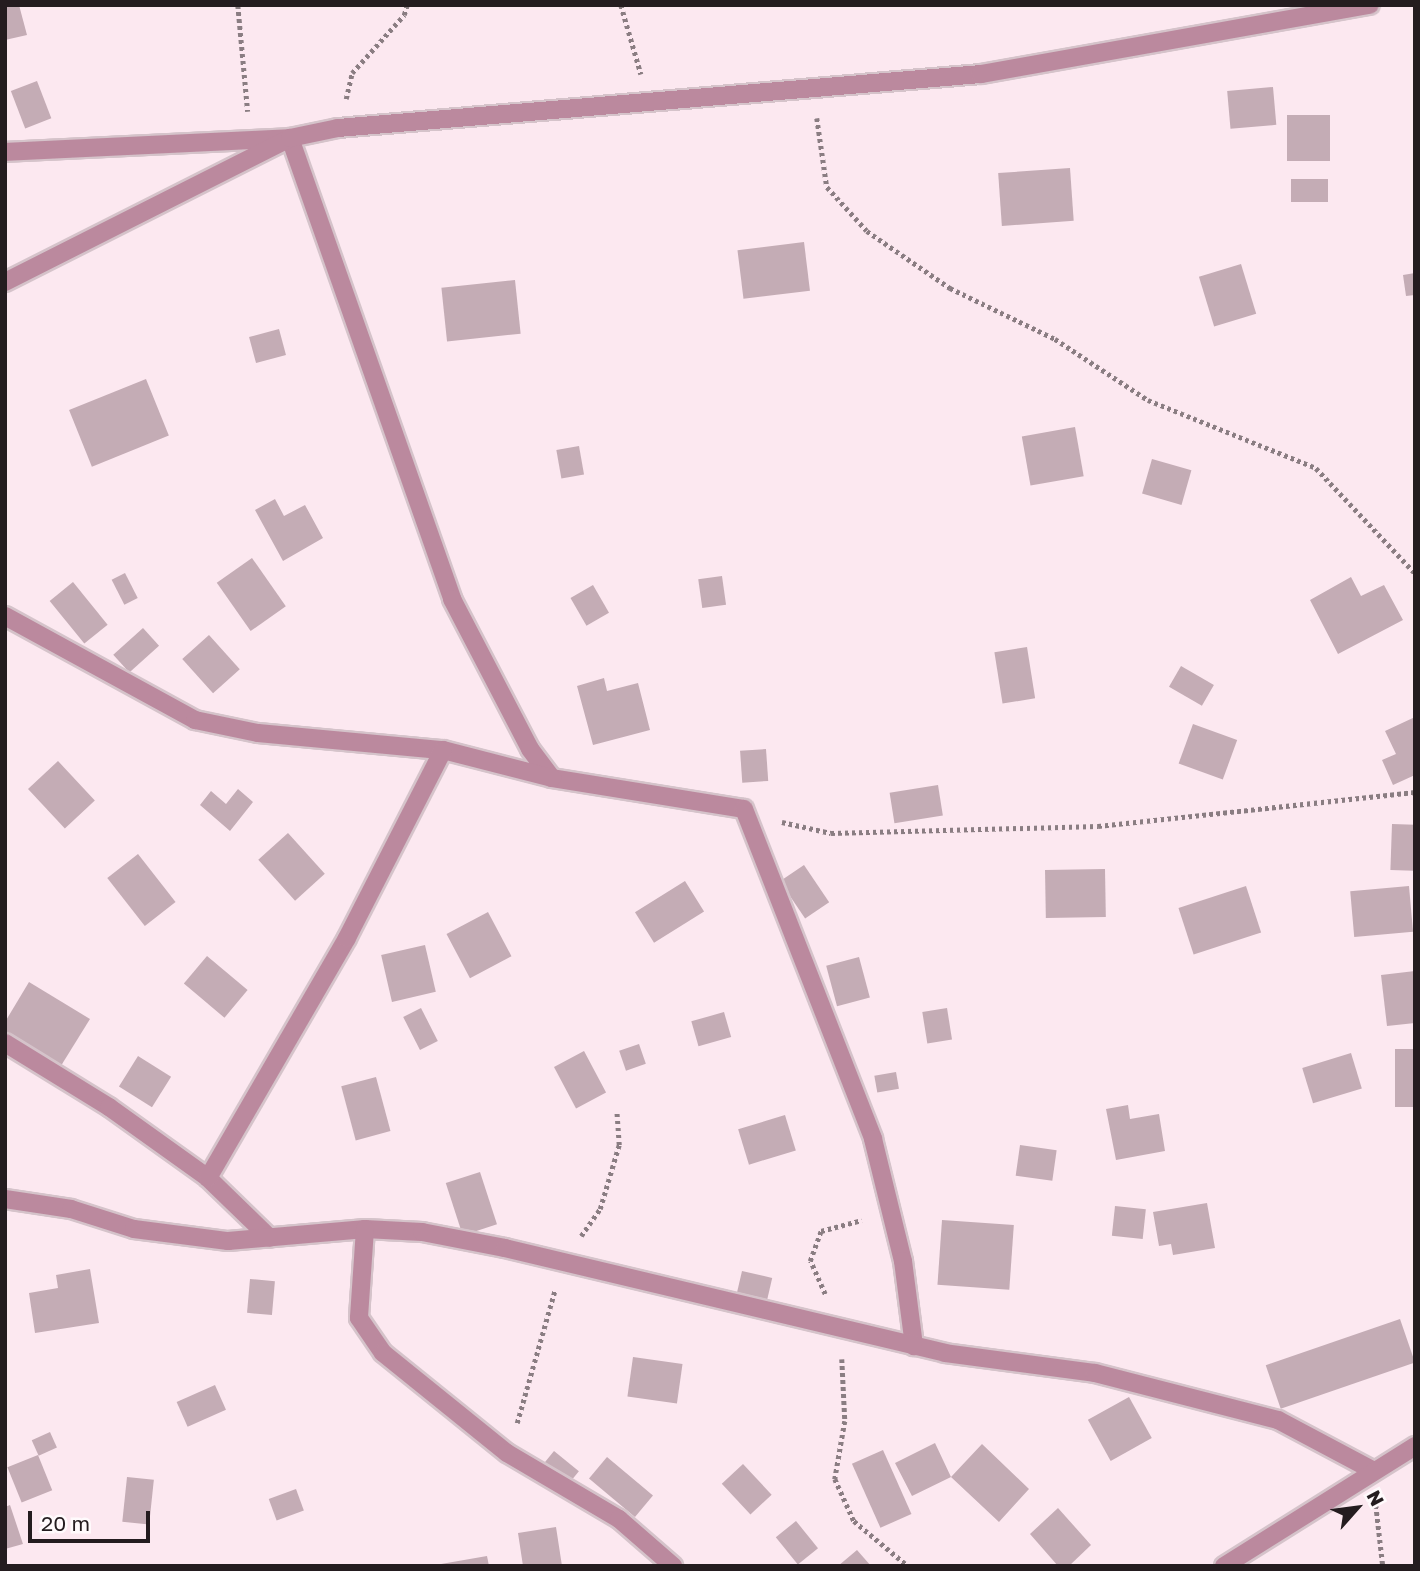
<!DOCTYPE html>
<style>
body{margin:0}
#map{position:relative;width:1420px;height:1571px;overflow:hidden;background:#fce8f0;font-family:"Golos Text",sans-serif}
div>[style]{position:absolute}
.building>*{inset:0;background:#c4acb5;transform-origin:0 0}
.path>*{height:4.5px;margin-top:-2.25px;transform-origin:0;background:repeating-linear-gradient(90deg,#8a7d82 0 3.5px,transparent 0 7px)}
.roads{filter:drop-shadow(2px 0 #d5c3ca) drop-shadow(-2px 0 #d5c3ca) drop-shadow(0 2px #d5c3ca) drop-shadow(0 -2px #d5c3ca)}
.street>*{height:18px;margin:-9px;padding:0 9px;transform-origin:9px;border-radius:9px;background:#bb899e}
span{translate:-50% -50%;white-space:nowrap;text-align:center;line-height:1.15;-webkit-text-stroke:5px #fffafc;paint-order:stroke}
.frame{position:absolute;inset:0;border:7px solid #241c1f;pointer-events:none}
.north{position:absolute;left:1322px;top:1473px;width:70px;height:70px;-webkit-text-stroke:5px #fffafc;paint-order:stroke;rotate:62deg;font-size:19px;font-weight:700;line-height:28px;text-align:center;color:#241c1f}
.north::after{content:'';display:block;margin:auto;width:24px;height:32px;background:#241c1f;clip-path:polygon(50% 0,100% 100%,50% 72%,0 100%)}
.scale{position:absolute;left:28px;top:1511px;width:122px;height:32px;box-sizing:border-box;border:4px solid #241c1f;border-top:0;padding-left:9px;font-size:21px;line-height:24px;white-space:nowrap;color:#241c1f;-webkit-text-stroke:5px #fffafc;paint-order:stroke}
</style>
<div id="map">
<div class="building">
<i style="clip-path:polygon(5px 5px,19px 5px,27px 35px,5px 40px)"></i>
<i style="left:37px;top:81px;width:40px;height:28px;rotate:69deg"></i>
<i style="left:1273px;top:87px;width:38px;height:46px;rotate:85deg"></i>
<i style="left:1330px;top:115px;width:46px;height:43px;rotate:90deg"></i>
<i style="left:1070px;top:168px;width:53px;height:72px;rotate:86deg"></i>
<i style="left:1291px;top:179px;width:37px;height:23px"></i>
<i style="left:804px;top:242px;width:49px;height:67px;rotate:83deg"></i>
<i style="left:1241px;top:264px;width:52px;height:44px;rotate:73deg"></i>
<i style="clip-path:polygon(1415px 273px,1415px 295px,1406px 296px,1403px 275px)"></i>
<i style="left:515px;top:280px;width:54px;height:74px;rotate:84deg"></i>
<i style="left:279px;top:329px;width:27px;height:31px;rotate:75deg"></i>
<i style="left:146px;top:379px;width:61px;height:83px;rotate:68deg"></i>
<i style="left:1075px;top:427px;width:50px;height:54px;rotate:80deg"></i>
<i style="left:579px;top:446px;width:29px;height:23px;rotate:80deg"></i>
<i style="left:1152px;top:459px;width:41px;height:36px;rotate:16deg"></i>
<i style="clip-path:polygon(275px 499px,284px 516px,305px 505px,323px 538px,283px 561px,255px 510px)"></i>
<i style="left:252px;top:558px;width:59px;height:43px;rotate:55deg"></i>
<i style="left:125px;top:573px;width:28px;height:15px;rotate:63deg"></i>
<i style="left:722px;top:576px;width:29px;height:24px;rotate:82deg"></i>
<i style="clip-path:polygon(1351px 577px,1361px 596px,1384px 585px,1403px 620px,1338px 654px,1310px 600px)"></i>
<i style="left:73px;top:582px;width:55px;height:30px;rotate:51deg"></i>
<i style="left:593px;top:585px;width:32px;height:26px;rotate:60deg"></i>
<i style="left:143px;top:628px;width:24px;height:40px;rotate:48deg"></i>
<i style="left:209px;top:635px;width:46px;height:36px;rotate:48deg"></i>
<i style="left:1027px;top:647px;width:52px;height:33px;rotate:81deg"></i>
<i style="left:1181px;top:666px;width:38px;height:24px;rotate:30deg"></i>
<i style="clip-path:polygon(604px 678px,607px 691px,638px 683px,650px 730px,593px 745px,577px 686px)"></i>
<i style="clip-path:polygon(1415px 717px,1415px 775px,1393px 785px,1382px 760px,1396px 754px,1385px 731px)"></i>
<i style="left:1193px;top:724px;width:47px;height:42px;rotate:20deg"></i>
<i style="left:766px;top:749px;width:32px;height:26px;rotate:86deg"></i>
<i style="left:58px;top:761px;width:54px;height:41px;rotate:47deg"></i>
<i style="left:938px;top:785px;width:31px;height:49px;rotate:81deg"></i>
<i style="clip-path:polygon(238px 789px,253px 802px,230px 831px,200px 805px,211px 791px,226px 804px)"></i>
<i style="left:1392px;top:824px;width:23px;height:46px;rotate:2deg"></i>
<i style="left:288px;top:833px;width:55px;height:40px;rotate:48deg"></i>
<i style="left:138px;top:854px;width:61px;height:39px;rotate:52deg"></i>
<i style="left:804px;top:865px;width:45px;height:29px;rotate:56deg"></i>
<i style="left:1105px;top:869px;width:48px;height:60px;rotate:89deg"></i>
<i style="left:685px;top:881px;width:36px;height:59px;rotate:58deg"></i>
<i style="left:1246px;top:886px;width:49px;height:71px;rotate:72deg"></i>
<i style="left:1409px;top:886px;width:46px;height:59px;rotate:85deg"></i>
<i style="left:488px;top:912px;width:50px;height:47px;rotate:62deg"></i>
<i style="left:425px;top:945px;width:48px;height:45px;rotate:77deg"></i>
<i style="left:207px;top:956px;width:53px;height:36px;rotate:40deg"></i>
<i style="left:859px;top:957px;width:42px;height:34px;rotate:75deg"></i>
<i style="clip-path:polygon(1415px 971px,1415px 1023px,1387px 1026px,1381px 975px)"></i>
<i style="clip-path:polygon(29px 982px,90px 1019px,59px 1069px,5px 1036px,5px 1022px)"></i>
<i style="left:421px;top:1008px;width:37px;height:20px;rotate:63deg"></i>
<i style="left:947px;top:1008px;width:32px;height:25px;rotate:81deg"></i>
<i style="left:724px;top:1012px;width:26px;height:34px;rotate:74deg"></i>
<i style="left:639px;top:1044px;width:21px;height:21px;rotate:71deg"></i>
<i style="left:1395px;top:1049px;width:20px;height:58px"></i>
<i style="left:584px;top:1051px;width:47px;height:34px;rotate:62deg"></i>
<i style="left:1351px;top:1053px;width:37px;height:51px;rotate:73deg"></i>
<i style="left:138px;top:1056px;width:39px;height:36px;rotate:32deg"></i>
<i style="left:896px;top:1072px;width:17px;height:22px;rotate:80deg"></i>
<i style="left:376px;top:1077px;width:56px;height:36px;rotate:75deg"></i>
<i style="clip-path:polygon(1128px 1105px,1130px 1119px,1159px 1114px,1165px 1151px,1116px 1160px,1106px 1109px)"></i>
<i style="left:785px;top:1115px;width:37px;height:49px;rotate:73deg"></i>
<i style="left:1020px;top:1145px;width:37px;height:31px;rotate:8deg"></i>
<i style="left:480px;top:1172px;width:55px;height:36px;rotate:72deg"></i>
<i style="clip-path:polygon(1207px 1203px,1215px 1248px,1173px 1255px,1171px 1244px,1159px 1246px,1153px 1212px)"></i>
<i style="left:1115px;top:1206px;width:31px;height:30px;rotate:6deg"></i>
<i style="left:942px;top:1220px;width:72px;height:65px;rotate:4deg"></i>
<i style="clip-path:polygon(90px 1269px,99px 1323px,35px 1333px,29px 1293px,58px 1288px,56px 1275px)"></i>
<i style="left:742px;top:1271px;width:31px;height:26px;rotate:13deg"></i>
<i style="left:250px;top:1279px;width:25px;height:34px;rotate:5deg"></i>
<i style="left:1400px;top:1319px;width:46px;height:142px;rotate:71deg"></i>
<i style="left:633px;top:1357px;width:50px;height:40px;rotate:8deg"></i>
<i style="left:215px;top:1385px;width:27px;height:42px;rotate:66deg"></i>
<i style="left:1129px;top:1397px;width:47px;height:47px;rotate:61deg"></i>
<i style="left:50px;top:1432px;width:17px;height:20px;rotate:66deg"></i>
<i style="clip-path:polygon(935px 1443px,951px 1477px,982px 1444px,1029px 1489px,999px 1522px,951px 1477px,912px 1496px,895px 1463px)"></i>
<i style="left:883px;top:1450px;width:70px;height:34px;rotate:66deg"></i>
<i style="left:554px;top:1451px;width:32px;height:21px;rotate:39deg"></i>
<i style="left:38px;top:1455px;width:38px;height:33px;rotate:68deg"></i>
<i style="left:607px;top:1457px;width:60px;height:28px;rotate:40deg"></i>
<i style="left:743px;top:1464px;width:42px;height:29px;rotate:47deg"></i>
<i style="left:127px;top:1477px;width:27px;height:45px;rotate:6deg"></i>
<i style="left:296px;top:1489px;width:23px;height:29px;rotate:70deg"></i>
<i style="clip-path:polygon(10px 1505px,23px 1544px,5px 1549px,5px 1507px)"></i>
<i style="clip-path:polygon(1058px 1508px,1091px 1545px,1069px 1566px,1058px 1566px,1030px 1534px)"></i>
<i style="left:796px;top:1521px;width:35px;height:26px;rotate:51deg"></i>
<i style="clip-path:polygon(556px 1527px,562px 1566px,523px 1566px,518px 1533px)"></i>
<i style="clip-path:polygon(857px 1550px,871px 1566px,838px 1566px)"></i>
<i style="clip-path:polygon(487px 1556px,489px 1566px,441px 1566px,441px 1564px)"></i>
</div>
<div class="path">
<i style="left:238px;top:5px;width:107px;rotate:84.7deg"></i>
<i style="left:621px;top:5px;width:72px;rotate:73.8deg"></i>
<i style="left:346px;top:99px;width:27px;rotate:-77deg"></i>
<i style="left:352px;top:73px;width:78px;rotate:-48.1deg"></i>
<i style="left:404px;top:15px;width:10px;rotate:-73deg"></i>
<i style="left:817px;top:118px;width:70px;rotate:81.8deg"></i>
<i style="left:827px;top:187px;width:59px;rotate:47.7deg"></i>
<i style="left:867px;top:231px;width:101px;rotate:34.5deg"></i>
<i style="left:950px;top:288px;width:117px;rotate:25.9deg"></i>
<i style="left:1055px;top:339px;width:111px;rotate:33.3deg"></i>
<i style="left:1148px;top:400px;width:181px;rotate:22deg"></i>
<i style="left:1316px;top:468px;width:144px;rotate:46.7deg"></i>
<i style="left:782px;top:822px;width:50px;rotate:12.7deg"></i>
<i style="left:831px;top:833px;width:267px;rotate:-1.5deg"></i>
<i style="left:1098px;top:826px;width:319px;rotate:-6.1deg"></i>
<i style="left:581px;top:1236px;width:33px;rotate:-55deg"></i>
<i style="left:600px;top:1209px;width:67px;rotate:-73.5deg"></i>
<i style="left:619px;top:1145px;width:32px;rotate:-94deg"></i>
<i style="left:825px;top:1294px;width:36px;rotate:-114deg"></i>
<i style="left:810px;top:1261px;width:32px;rotate:-70deg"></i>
<i style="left:821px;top:1231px;width:42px;rotate:-15deg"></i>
<i style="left:842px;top:1359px;width:62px;rotate:87.2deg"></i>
<i style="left:845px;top:1421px;width:59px;rotate:99.8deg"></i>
<i style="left:835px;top:1479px;width:46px;rotate:65.7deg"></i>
<i style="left:854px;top:1521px;width:70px;rotate:39.8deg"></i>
<i style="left:517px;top:1423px;width:138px;rotate:-74.1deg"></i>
<i style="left:1376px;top:1505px;width:61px;rotate:83.5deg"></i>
</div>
<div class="roads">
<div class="street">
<i style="left:5px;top:152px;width:285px;rotate:-2.8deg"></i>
<i style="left:290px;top:138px;width:489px;rotate:70.6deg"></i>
<i style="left:452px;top:599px;width:169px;rotate:62.5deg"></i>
<i style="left:530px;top:749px;width:36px;rotate:53deg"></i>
<i style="left:552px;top:778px;width:194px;rotate:9.2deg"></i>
<i style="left:744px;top:809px;width:354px;rotate:68.6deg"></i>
<i style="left:873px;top:1139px;width:126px;rotate:76.2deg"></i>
<i style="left:903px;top:1261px;width:86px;rotate:82.6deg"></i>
<i style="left:5px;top:282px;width:319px;rotate:-26.8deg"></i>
<i style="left:290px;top:138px;width:49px;rotate:-11.8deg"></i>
<i style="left:338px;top:128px;width:645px;rotate:-4.8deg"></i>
<i style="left:981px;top:74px;width:395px;rotate:-10.1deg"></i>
<i style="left:5px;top:616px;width:217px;rotate:28.7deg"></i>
<i style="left:195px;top:720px;width:64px;rotate:11.7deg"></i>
<i style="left:258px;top:733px;width:186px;rotate:5.3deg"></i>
<i style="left:443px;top:750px;width:113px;rotate:14.4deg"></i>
<i style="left:5px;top:1043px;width:122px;rotate:31.6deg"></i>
<i style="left:109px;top:1107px;width:122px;rotate:35.6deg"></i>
<i style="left:208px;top:1178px;width:86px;rotate:44.1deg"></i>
<i style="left:208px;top:1178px;width:277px;rotate:-59.9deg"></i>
<i style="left:347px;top:938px;width:211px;rotate:-62.9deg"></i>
<i style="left:5px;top:1199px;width:67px;rotate:8.6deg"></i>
<i style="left:71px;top:1209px;width:66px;rotate:17.6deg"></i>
<i style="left:134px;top:1229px;width:95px;rotate:7.3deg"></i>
<i style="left:228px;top:1241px;width:138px;rotate:-5deg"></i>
<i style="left:365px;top:1229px;width:57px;rotate:3deg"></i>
<i style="left:422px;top:1232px;width:85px;rotate:10.9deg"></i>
<i style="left:505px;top:1248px;width:452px;rotate:13.4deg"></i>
<i style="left:945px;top:1353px;width:151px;rotate:7.6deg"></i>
<i style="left:1095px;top:1373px;width:189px;rotate:14.4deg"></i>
<i style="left:1278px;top:1420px;width:106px;rotate:28deg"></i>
<i style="left:365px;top:1229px;width:89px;rotate:93.9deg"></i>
<i style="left:359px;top:1318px;width:42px;rotate:55.6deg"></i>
<i style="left:383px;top:1353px;width:159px;rotate:38.9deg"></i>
<i style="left:507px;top:1453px;width:130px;rotate:30.5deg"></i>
<i style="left:619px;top:1519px;width:72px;rotate:41deg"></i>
<i style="left:1224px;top:1566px;width:226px;rotate:-32.1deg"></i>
</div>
</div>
<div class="frame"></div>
<div class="north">N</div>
<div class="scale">20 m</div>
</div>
